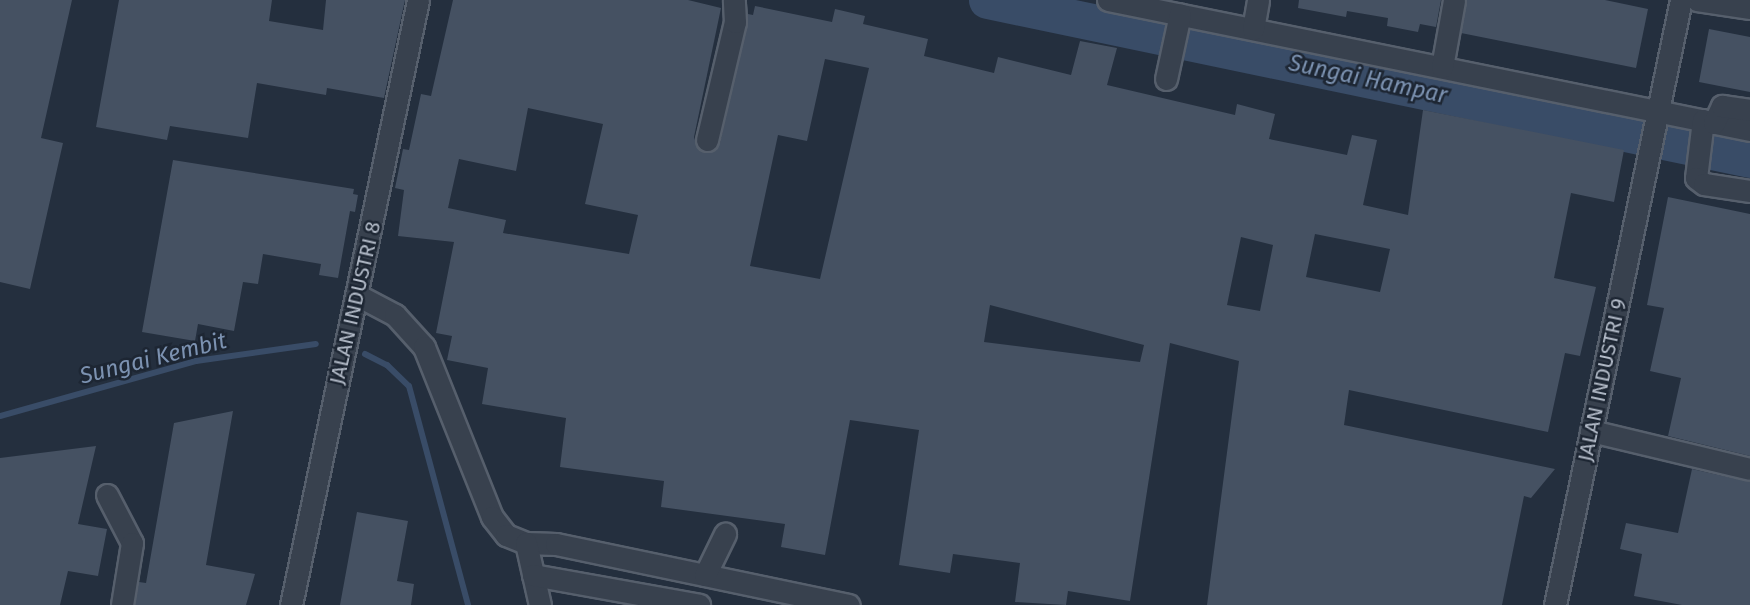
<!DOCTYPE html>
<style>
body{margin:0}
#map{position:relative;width:1750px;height:605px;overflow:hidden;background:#242f3e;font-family:"Fira Sans",sans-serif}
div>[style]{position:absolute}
.stream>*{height:6px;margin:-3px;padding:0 3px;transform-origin:3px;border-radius:3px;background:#394c67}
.river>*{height:37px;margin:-18.5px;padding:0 18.5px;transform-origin:18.5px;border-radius:18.5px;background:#394c67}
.building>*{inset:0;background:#455162}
.roads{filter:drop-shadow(2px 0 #565f6c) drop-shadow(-2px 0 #565f6c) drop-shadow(0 2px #565f6c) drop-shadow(0 -2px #565f6c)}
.minor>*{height:21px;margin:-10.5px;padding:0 10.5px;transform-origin:10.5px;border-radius:10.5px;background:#38414e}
span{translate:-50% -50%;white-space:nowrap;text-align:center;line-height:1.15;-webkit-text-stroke:5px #1d2633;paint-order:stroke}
.street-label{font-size:21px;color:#b4bcc9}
.water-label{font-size:23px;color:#7c92b1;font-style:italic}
</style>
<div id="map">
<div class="stream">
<i style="left:365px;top:354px;width:25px;rotate:27deg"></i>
<i style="left:387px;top:365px;width:30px;rotate:44deg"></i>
<i style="left:409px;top:386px;width:227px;rotate:74.9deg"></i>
<i style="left:0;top:416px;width:204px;rotate:-15.7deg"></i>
<i style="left:196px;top:361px;width:121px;rotate:-8.1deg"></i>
</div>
<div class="river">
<i style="left:987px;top:0;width:779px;rotate:11.77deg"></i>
</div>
<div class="building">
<i style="clip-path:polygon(0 0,72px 0,41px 138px,63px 143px,30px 289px,0 282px)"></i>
<i style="clip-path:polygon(119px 0,272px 0,269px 21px,323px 30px,326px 0,405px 0,384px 98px,327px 88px,326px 95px,257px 83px,248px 138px,170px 126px,167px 140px,96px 127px)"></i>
<i style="clip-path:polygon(evenodd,453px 0,688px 0,721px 8px,694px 137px,698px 149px,705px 153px,720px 143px,748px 14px,753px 15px,755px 6px,832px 22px,835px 9px,865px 16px,863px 24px,928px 39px,924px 56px,994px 73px,998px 57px,1071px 75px,1080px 41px,1117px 48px,1107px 85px,1235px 115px,1237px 104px,1275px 114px,1269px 139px,1347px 155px,1352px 135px,1377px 140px,1363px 205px,1408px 215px,1423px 110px,1624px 150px,1614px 202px,1571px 193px,1554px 278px,1596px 287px,1580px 356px,1565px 353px,1548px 432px,1349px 390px,1344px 425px,1555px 469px,1531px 498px,1524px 496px,1502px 605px,1207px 605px,1239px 361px,1170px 343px,1130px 601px,1068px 591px,1066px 605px,1015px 602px,1020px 563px,953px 554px,950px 573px,899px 565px,919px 430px,850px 420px,825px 555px,781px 547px,785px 524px,661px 507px,664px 481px,560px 467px,566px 418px,482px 404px,488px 368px,447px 360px,452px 336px,436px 333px,454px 242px,398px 236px,404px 190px,395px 188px,403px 149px,409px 150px,421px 94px,431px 96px,453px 0,825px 59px,869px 68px,820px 279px,750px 266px,778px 135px,807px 141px,825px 59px,453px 0,528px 108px,603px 124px,585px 204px,638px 215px,629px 254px,503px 233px,506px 220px,448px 208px,459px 159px,516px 171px,528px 108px,453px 0,1315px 234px,1390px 249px,1380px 292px,1306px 277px,1315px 234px,453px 0,1241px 237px,1273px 245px,1260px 311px,1227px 305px,1241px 237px,453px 0,990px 305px,1144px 345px,1140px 362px,984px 342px,990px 305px)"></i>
<i style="clip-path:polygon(1299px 0,1441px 0,1436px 27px,1420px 24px,1418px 32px,1387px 26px,1388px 18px,1347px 11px,1346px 17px,1298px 8px)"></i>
<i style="clip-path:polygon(1467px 0,1605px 0,1648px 9px,1636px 68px,1461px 33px)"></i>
<i style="clip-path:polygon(1709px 29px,1750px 37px,1750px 92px,1699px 82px)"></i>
<i style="clip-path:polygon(173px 160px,354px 189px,353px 194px,358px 195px,355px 212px,350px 211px,338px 278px,319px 275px,321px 264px,263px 254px,258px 284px,243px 282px,234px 331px,198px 324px,195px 341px,142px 332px)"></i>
<i style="clip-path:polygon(1668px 197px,1750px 214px,1750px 456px,1668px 436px,1681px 378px,1650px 371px,1664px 308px,1647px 305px)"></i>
<i style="clip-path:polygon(233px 411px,206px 565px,255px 574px,246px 605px,135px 605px,139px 582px,146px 583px,174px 423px)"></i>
<i style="clip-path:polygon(96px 446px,78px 524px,107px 529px,98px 576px,68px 571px,60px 605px,0 605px,0 458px)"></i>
<i style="clip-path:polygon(1692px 469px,1750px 482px,1750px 605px,1682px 605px,1634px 596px,1642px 554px,1620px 549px,1626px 523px,1678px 533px)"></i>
<i style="clip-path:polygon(357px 512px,408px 521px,397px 581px,414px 584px,411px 605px,340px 605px)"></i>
</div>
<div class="roads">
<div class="minor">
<i style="left:1108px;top:0;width:655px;rotate:11.45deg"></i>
<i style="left:1697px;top:0;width:54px;rotate:8.6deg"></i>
<i style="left:1253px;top:29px;width:29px;rotate:-80deg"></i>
<i style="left:1442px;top:67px;width:68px;rotate:-79.8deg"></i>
<i style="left:1166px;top:79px;width:66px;rotate:-77.8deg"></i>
<i style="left:1703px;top:120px;width:58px;rotate:96.9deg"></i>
<i style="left:1696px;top:178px;width:10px;rotate:37deg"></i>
<i style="left:1704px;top:184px;width:47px;rotate:8.7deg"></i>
<i style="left:1714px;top:123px;width:19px;rotate:-65deg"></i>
<i style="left:1722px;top:106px;width:28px;rotate:8deg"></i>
<i style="left:707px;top:140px;width:121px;rotate:-76.7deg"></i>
<i style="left:735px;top:22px;width:22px;rotate:-93deg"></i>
<i style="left:357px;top:295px;width:43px;rotate:27.8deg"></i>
<i style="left:395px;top:315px;width:43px;rotate:47.8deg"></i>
<i style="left:424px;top:347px;width:183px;rotate:68.2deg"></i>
<i style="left:492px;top:517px;width:23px;rotate:52deg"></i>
<i style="left:506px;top:535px;width:22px;rotate:22deg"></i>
<i style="left:526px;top:543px;width:30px;rotate:2deg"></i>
<i style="left:556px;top:544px;width:299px;rotate:11.8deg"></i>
<i style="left:1591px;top:431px;width:163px;rotate:13.4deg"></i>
<i style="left:107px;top:495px;width:54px;rotate:62.5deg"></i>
<i style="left:132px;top:543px;width:63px;rotate:99.2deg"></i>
<i style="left:526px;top:543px;width:64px;rotate:77.3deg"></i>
<i style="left:533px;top:575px;width:169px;rotate:10.2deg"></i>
<i style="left:705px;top:575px;width:46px;rotate:-64deg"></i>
<i style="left:291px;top:605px;width:618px;rotate:-78.14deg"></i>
<i style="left:1555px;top:605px;width:618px;rotate:-78.24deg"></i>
</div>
</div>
<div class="street-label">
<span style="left:355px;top:303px;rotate:-77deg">JALAN INDUSTRI 8</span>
<span style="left:1602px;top:380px;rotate:-78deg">JALAN INDUSTRI 9</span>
</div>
<div class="water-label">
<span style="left:1368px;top:79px;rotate:12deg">Sungai Hampar</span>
<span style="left:153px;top:358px;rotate:-14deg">Sungai Kembit</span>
</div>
</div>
